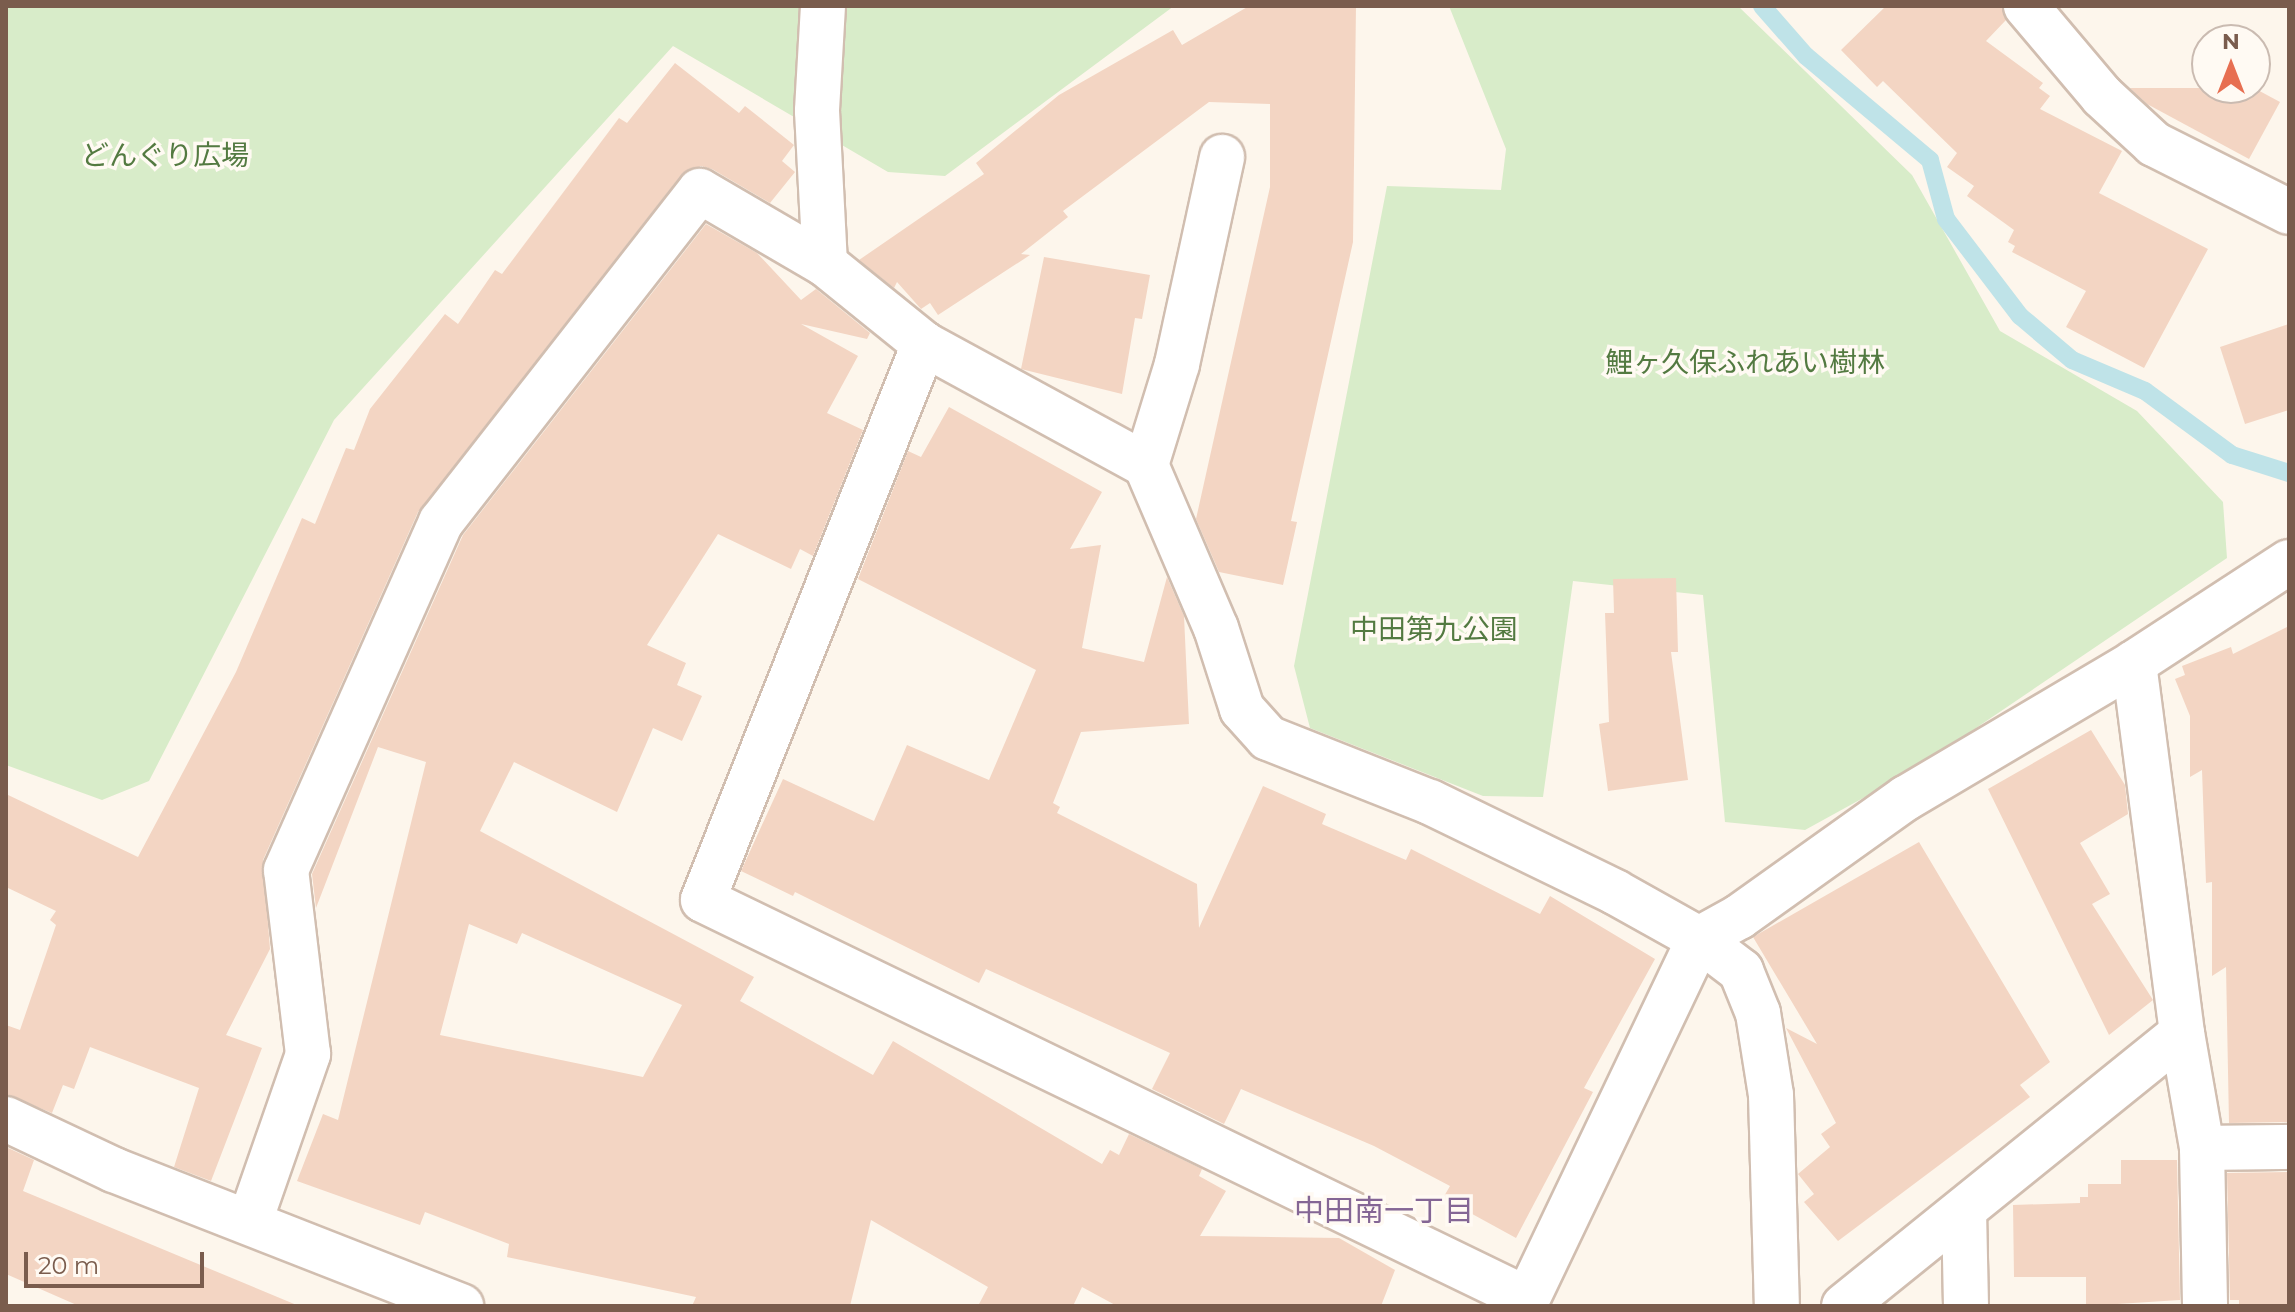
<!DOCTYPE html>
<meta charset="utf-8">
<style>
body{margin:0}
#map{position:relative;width:2295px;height:1312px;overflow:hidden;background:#fdf6ec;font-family:Montserrat,"Noto Sans JP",sans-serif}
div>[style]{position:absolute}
.green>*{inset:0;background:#d8ecc9}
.stream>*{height:18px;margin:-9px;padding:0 9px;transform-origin:9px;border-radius:9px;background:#bfe3e8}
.building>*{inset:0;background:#f3d5c3}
.roads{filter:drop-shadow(2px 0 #d1beb0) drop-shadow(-2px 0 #d1beb0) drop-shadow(0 2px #d1beb0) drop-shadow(0 -2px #d1beb0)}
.minor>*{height:44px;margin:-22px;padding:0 22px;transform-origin:22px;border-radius:22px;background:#fff}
span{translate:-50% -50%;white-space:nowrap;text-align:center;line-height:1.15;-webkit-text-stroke:7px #fffaf3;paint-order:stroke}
.park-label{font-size:28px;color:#537a41}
.neighbourhood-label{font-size:30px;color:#846695}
.frame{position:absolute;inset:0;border:8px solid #7a5c4d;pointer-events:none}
.north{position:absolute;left:2191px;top:24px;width:80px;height:80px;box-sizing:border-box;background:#fffaf3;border:2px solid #cabbb1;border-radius:50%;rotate:0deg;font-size:22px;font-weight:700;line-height:32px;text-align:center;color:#7a5c4d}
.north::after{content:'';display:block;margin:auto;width:28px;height:36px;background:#e76f51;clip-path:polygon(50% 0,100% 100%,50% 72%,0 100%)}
.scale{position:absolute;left:24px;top:1252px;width:180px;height:36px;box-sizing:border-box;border:4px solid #7a5c4d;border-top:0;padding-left:10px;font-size:24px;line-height:28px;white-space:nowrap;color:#7a5c4d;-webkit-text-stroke:6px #fffaf3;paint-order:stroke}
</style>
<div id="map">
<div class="green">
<i style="clip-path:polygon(6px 6px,1174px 6px,945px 176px,888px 172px,673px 46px,334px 420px,149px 781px,102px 800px,6px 765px)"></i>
<i style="clip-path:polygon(1449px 6px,1738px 6px,1912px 175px,2000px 331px,2137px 411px,2223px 502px,2227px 558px,1914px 770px,1805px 830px,1725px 822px,1703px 595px,1573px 581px,1543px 797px,1483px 796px,1310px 728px,1294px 666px,1387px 186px,1501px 190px,1506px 149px)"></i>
</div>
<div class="stream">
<i style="left:1762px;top:6px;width:67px;rotate:48.7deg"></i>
<i style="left:1806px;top:56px;width:162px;rotate:40deg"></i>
<i style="left:1930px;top:160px;width:61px;rotate:74.8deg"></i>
<i style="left:1946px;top:219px;width:122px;rotate:52.7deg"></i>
<i style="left:2020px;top:316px;width:68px;rotate:40.2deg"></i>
<i style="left:2072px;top:360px;width:79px;rotate:23deg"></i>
<i style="left:2145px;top:391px;width:108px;rotate:36.3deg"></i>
<i style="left:2232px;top:455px;width:60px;rotate:17.5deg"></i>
</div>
<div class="building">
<i style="clip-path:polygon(1249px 6px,1356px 6px,1353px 242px,1291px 521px,1297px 522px,1283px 585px,1219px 572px,1196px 519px,1270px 187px,1270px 104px,1209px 102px,1063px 211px,1068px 217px,1021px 254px,1030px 255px,938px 315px,930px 303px,921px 309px,897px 282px,894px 288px,859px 260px,984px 174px,976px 163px,1059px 95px,1173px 30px,1182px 45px)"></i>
<i style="clip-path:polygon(1886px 6px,2002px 6px,2006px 20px,1986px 41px,2043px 83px,2039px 88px,2050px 96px,2040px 109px,2122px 151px,2099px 193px,2208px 249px,2144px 368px,2066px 327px,2086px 291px,2012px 252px,2015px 246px,2008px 242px,2014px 230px,1967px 196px,1974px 186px,1947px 167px,1957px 153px,1883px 81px,1877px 87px,1841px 50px)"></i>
<i style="clip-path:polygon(675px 63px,739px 113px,745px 106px,794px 145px,782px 161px,795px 172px,770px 203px,712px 169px,701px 166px,681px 175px,418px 512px,263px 860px,270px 949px,226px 1035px,262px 1048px,211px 1181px,174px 1167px,199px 1088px,90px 1047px,74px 1089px,63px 1085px,52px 1113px,6px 1094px,6px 1025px,20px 1030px,56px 925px,50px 920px,56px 911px,6px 887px,6px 794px,138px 857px,236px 672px,302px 518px,315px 524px,346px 448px,354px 450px,370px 409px,445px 314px,458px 324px,495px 270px,502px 274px,619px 118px,627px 123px)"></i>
<i style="clip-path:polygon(2130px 88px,2254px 88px,2280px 102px,2249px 159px,2147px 104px)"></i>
<i style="clip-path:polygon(evenodd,706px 224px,757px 253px,801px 300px,816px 289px,870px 333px,867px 339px,801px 324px,858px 356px,827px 413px,863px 430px,813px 556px,800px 549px,791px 569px,718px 534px,647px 645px,686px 663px,677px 685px,702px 696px,682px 741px,653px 728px,617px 812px,514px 762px,480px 831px,754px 977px,740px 1001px,873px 1075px,893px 1041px,1102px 1164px,1110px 1150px,1119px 1155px,1129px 1134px,1202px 1169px,1199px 1176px,1226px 1191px,1200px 1236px,1339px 1238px,1395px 1270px,1381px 1306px,1117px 1306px,1082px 1287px,1073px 1306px,978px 1306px,988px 1287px,871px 1220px,850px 1306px,692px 1306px,696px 1297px,507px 1257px,509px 1244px,425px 1212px,420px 1225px,297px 1181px,323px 1114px,338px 1120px,426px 762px,378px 747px,316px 908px,312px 874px,463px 535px,706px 224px,469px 924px,517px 944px,522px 933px,682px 1005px,643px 1077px,440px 1035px,469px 924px)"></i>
<i style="clip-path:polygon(1044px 257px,1150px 275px,1142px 319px,1135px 318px,1122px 394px,1021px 369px)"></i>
<i style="clip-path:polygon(2289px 324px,2289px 410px,2245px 424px,2220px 347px)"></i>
<i style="clip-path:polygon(949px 407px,1102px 492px,1070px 549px,1101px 545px,1082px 648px,1144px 662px,1167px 577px,1184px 616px,1189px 724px,1081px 732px,1053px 803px,1060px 807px,1057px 813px,1197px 884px,1199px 928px,1263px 786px,1326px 814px,1322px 824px,1406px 860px,1411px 849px,1540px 914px,1550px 896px,1655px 959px,1584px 1088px,1593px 1092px,1516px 1238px,1443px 1198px,1450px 1186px,1374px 1146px,1241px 1089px,1224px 1124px,1152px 1089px,1170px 1053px,986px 969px,979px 983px,795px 892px,793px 896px,741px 871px,783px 779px,874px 821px,907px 745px,989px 780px,1036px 670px,858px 579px,908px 451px,921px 457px)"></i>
<i style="clip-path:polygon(1676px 578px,1678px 652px,1671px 652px,1688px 780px,1608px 791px,1599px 724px,1609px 722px,1605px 613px,1614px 613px,1613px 579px)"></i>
<i style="clip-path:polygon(2289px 626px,2289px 1122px,2229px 1123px,2226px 967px,2212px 976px,2212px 882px,2206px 883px,2202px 770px,2190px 777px,2190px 716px,2175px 679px,2185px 675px,2182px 666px,2231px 647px,2233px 654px)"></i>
<i style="clip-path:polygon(2091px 730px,2125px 785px,2128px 814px,2080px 843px,2110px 894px,2092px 904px,2153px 1000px,2109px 1035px,1988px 789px)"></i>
<i style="clip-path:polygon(1919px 842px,2050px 1062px,2020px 1085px,2030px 1097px,1838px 1241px,1804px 1202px,1814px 1194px,1798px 1174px,1830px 1147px,1821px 1134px,1836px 1123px,1786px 1028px,1817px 1044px,1753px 937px)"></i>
<i style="clip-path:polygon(6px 1147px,34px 1160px,23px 1191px,299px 1306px,79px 1306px,6px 1274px)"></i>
<i style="clip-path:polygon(2121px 1160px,2177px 1160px,2180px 1300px,2086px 1306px,2086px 1277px,2014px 1277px,2013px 1205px,2080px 1203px,2080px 1197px,2088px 1197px,2088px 1184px,2121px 1184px)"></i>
<i style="clip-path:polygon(2289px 1172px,2289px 1306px,2239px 1306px,2239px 1300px,2230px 1300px,2227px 1173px)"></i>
</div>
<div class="roads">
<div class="minor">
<i style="left:823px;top:6px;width:105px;rotate:93.3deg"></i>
<i style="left:817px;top:111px;width:153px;rotate:87deg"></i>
<i style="left:825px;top:264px;width:127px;rotate:38.9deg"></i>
<i style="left:924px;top:344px;width:253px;rotate:28.6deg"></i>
<i style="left:1146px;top:465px;width:177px;rotate:66.8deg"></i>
<i style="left:1216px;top:628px;width:85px;rotate:72.2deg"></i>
<i style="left:1242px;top:709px;width:39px;rotate:48deg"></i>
<i style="left:1268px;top:738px;width:174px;rotate:21.6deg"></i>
<i style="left:1430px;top:802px;width:206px;rotate:25.9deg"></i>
<i style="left:1615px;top:892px;width:96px;rotate:29.2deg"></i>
<i style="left:1699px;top:939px;width:53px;rotate:37.3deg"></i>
<i style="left:1741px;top:971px;width:45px;rotate:68deg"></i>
<i style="left:1758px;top:1013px;width:83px;rotate:81deg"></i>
<i style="left:1771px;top:1095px;width:211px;rotate:88.4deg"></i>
<i style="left:2026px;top:6px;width:118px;rotate:49.8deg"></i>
<i style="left:2102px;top:96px;width:71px;rotate:42.7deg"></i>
<i style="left:2154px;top:144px;width:151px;rotate:26.7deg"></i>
<i style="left:924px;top:344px;width:598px;rotate:111.68deg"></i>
<i style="left:703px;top:900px;width:916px;rotate:25.84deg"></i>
<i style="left:1146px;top:465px;width:106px;rotate:-72.9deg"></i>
<i style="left:1177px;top:364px;width:212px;rotate:-77.7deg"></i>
<i style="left:2182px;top:1033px;width:117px;rotate:80.1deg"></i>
<i style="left:2202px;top:1148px;width:158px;rotate:88.9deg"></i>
<i style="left:6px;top:1119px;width:119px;rotate:25.3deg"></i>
<i style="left:114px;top:1170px;width:373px;rotate:21.4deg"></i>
<i style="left:2202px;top:1148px;width:87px;rotate:-0.7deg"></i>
<i style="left:1964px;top:1210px;width:96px;rotate:88.8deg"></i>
<i style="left:250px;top:1221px;width:177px;rotate:-70.8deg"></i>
<i style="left:308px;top:1054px;width:185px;rotate:-96.8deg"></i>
<i style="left:286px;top:870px;width:381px;rotate:-66deg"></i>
<i style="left:441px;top:522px;width:420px;rotate:-52deg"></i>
<i style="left:700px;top:191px;width:145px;rotate:30.3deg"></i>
<i style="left:1524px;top:1306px;width:407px;rotate:-64.5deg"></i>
<i style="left:1699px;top:939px;width:46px;rotate:-28.8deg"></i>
<i style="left:1739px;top:917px;width:205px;rotate:-35.5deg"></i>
<i style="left:1906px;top:798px;width:265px;rotate:-30.6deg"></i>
<i style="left:2134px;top:663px;width:185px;rotate:-33.1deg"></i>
<i style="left:1844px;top:1306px;width:434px;rotate:-38.9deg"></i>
<i style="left:2182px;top:1033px;width:373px;rotate:-97.4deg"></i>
</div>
</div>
<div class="park-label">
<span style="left:165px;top:155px">どんぐり広場</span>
<span style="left:1745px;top:362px">鯉ヶ久保ふれあい樹林</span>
<span style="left:1434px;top:629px">中田第九公園</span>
</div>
<div class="neighbourhood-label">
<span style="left:1384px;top:1211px">中田南一丁目</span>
</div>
<div class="frame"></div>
<div class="north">N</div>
<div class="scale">20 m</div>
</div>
